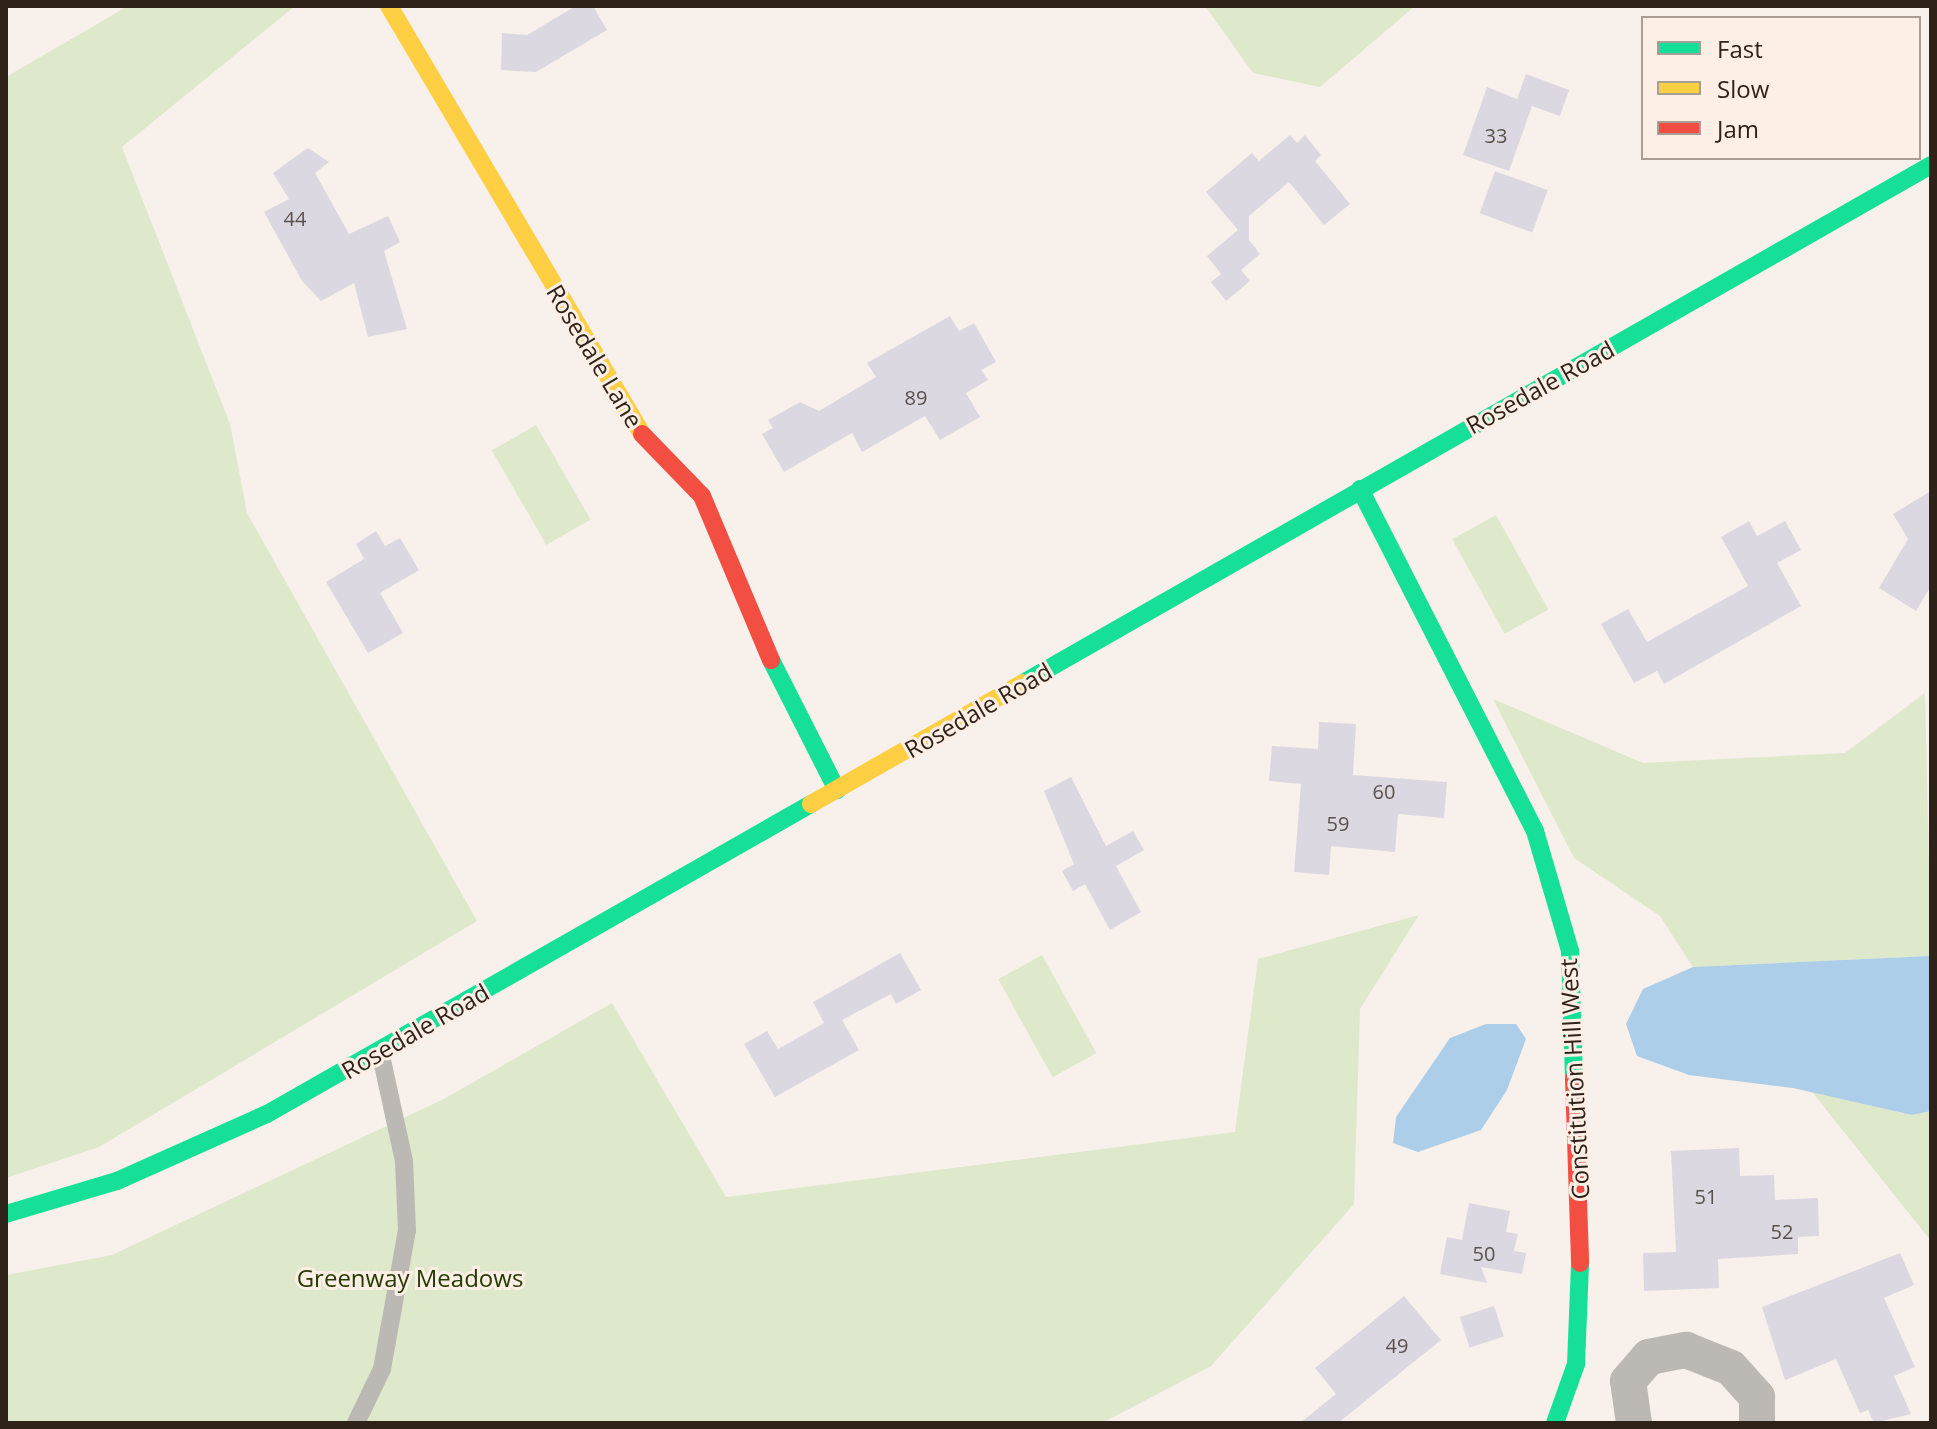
<!DOCTYPE html>
<style>
body{margin:0}
#map{position:relative;width:1937px;height:1429px;overflow:hidden;background:#f8f0eb;font-family:"Open Sans",sans-serif}
div>[style]{position:absolute}
.green>*{inset:0;background:#dee8cb;transform-origin:0 0}
.water>*{inset:0;background:#accee8}
.building>*{inset:0;background:#dcd8e1;transform-origin:0 0}
.lane>*{height:18px;margin:-9px;padding:0 9px;transform-origin:9px;border-radius:9px;background:#bcb9b4}
.street>*{height:36px;margin:-18px;padding:0 18px;transform-origin:18px;border-radius:18px;background:#bcb9b4}
.fast>*{height:18px;margin:-9px;padding:0 9px;transform-origin:9px;border-radius:9px;background:#16e098}
.slow>*{height:18px;margin:-9px;padding:0 9px;transform-origin:9px;border-radius:9px;background:#ffcf43}
.jam>*{height:18px;margin:-9px;padding:0 9px;transform-origin:9px;border-radius:9px;background:#f24e42}
span{translate:-50% -50%;white-space:nowrap;text-align:center;line-height:1.15;-webkit-text-stroke:6px #fdefe6;paint-order:stroke}
.number-label{font-size:20px;color:#5a504b}
.number-label span{-webkit-text-stroke-width:0}
.street-label{font-size:24px;color:#2e2219}
.park-label{font-size:24px;color:#243c00}
.frame{position:absolute;inset:0;border:8px solid #2e2219;pointer-events:none}
.legend{position:absolute;left:1641px;top:16px;width:280px;height:144px;box-sizing:border-box;background:#fdefe6;border:2px solid #aa9d94;margin:0;padding:10px 14px;list-style:none;font-size:24px;color:#2e2219}
.legend li{display:flex;align-items:center;gap:16px;height:40px}
.legend b{width:40px;border:2px solid #aa9d94}
</style>
<div id="map">
<div class="green">
<i style="clip-path:polygon(128px 6px,295px 6px,122px 147px,230px 424px,247px 513px,477px 921px,99px 1147px,6px 1178px,6px 77px)"></i>
<i style="clip-path:polygon(1205px 6px,1415px 6px,1320px 87px,1253px 73px)"></i>
<i style="left:536px;top:425px;width:109px;height:51px;rotate:60deg"></i>
<i style="left:1496px;top:515px;width:108px;height:50px;rotate:61deg"></i>
<i style="clip-path:polygon(1925px 693px,1931px 956px,1693px 967px,1660px 916px,1574px 858px,1493px 699px,1643px 763px,1845px 753px)"></i>
<i style="clip-path:polygon(1419px 915px,1360px 1009px,1354px 1204px,1211px 1366px,1102px 1423px,6px 1423px,6px 1275px,112px 1255px,444px 1099px,612px 1003px,726px 1197px,1235px 1132px,1258px 959px)"></i>
<i style="left:1042px;top:955px;width:112px;height:50px;rotate:61deg"></i>
<i style="clip-path:polygon(1812px 1092px,1912px 1115px,1931px 1111px,1931px 1241px)"></i>
</div>
<div class="water">
<i style="clip-path:polygon(1931px 956px,1931px 1111px,1912px 1115px,1793px 1088px,1689px 1075px,1637px 1056px,1626px 1024px,1643px 989px,1693px 967px)"></i>
<i style="clip-path:polygon(1486px 1024px,1516px 1024px,1526px 1039px,1507px 1090px,1481px 1130px,1418px 1152px,1393px 1143px,1396px 1117px,1450px 1038px)"></i>
</div>
<div class="building">
<i style="clip-path:polygon(576px 6px,593px 6px,607px 30px,536px 72px,501px 70px,502px 33px,527px 35px)"></i>
<i style="clip-path:polygon(1526px 74px,1569px 90px,1560px 116px,1532px 106px,1509px 171px,1463px 155px,1487px 87px,1517px 99px)"></i>
<i style="clip-path:polygon(1290px 135px,1297px 143px,1305px 135px,1321px 155px,1315px 161px,1350px 204px,1324px 225px,1289px 182px,1249px 216px,1249px 240px,1260px 254px,1241px 270px,1250px 281px,1226px 301px,1211px 282px,1221px 274px,1207px 256px,1238px 230px,1206px 192px,1252px 153px,1259px 161px)"></i>
<i style="clip-path:polygon(308px 148px,329px 162px,315px 173px,349px 234px,388px 216px,400px 242px,384px 251px,407px 329px,368px 337px,354px 283px,321px 301px,302px 281px,264px 212px,289px 199px,273px 173px)"></i>
<i style="left:1495px;top:171px;width:56px;height:45px;rotate:20deg"></i>
<i style="clip-path:polygon(950px 316px,959px 331px,974px 323px,996px 362px,981px 370px,988px 380px,966px 393px,980px 417px,940px 440px,925px 416px,862px 452px,852px 433px,784px 472px,762px 434px,773px 428px,768px 420px,800px 402px,819px 411px,876px 377px,867px 363px)"></i>
<i style="clip-path:polygon(1931px 491px,1931px 586px,1916px 611px,1879px 588px,1908px 539px,1893px 514px)"></i>
<i style="clip-path:polygon(1749px 521px,1757px 536px,1785px 521px,1801px 550px,1777px 563px,1801px 606px,1664px 684px,1657px 671px,1634px 683px,1601px 624px,1628px 609px,1647px 642px,1748px 586px,1721px 537px)"></i>
<i style="clip-path:polygon(376px 531px,385px 546px,400px 538px,419px 570px,380px 593px,403px 633px,368px 653px,326px 582px,364px 559px,356px 544px)"></i>
<i style="clip-path:polygon(1319px 722px,1356px 724px,1353px 775px,1447px 782px,1444px 818px,1398px 814px,1395px 852px,1331px 846px,1329px 875px,1294px 872px,1301px 784px,1269px 781px,1272px 746px,1318px 749px)"></i>
<i style="clip-path:polygon(1071px 777px,1106px 846px,1133px 831px,1144px 850px,1116px 866px,1141px 912px,1110px 930px,1085px 884px,1073px 891px,1062px 871px,1074px 864px,1044px 791px)"></i>
<i style="clip-path:polygon(900px 953px,921px 990px,896px 1004px,891px 994px,842px 1020px,859px 1050px,775px 1097px,744px 1044px,767px 1031px,778px 1049px,824px 1023px,813px 1002px)"></i>
<i style="clip-path:polygon(1739px 1148px,1740px 1176px,1774px 1175px,1775px 1200px,1818px 1198px,1819px 1236px,1798px 1237px,1798px 1254px,1718px 1259px,1719px 1288px,1644px 1291px,1643px 1253px,1676px 1252px,1671px 1151px)"></i>
<i style="clip-path:polygon(1469px 1203px,1510px 1211px,1506px 1232px,1518px 1234px,1514px 1251px,1526px 1253px,1522px 1274px,1481px 1267px,1487px 1283px,1440px 1274px,1447px 1237px,1462px 1240px)"></i>
<i style="clip-path:polygon(1900px 1253px,1914px 1285px,1884px 1298px,1915px 1367px,1894px 1376px,1911px 1414px,1874px 1423px,1868px 1410px,1860px 1413px,1836px 1359px,1785px 1380px,1762px 1307px)"></i>
<i style="clip-path:polygon(1404px 1296px,1441px 1340px,1338px 1423px,1300px 1423px,1336px 1394px,1315px 1368px)"></i>
<i style="left:1494px;top:1306px;width:32px;height:36px;rotate:72deg"></i>
</div>
<div class="lane">
<i style="left:356px;top:1423px;width:60px;rotate:-64.3deg"></i>
<i style="left:382px;top:1369px;width:141px;rotate:-79.8deg"></i>
<i style="left:407px;top:1230px;width:69px;rotate:-92.5deg"></i>
<i style="left:404px;top:1161px;width:113px;rotate:-102.3deg"></i>
</div>
<div class="street">
<i style="left:1634px;top:1423px;width:42px;rotate:-98.1deg"></i>
<i style="left:1628px;top:1381px;width:32px;rotate:-49deg"></i>
<i style="left:1649px;top:1357px;width:38px;rotate:-11deg"></i>
<i style="left:1686px;top:1350px;width:48px;rotate:21.8deg"></i>
<i style="left:1731px;top:1368px;width:39px;rotate:48deg"></i>
<i style="left:1757px;top:1397px;width:26px;rotate:90deg"></i>
</div>
<div class="fast">
<i style="left:1360px;top:489px;width:384px;rotate:62.9deg"></i>
<i style="left:1535px;top:831px;width:125px;rotate:73.7deg"></i>
<i style="left:1570px;top:951px;width:128px;rotate:88.2deg"></i>
<i style="left:771px;top:660px;width:146px;rotate:63.1deg"></i>
<i style="left:1023px;top:683px;width:1045px;rotate:-29.7deg"></i>
<i style="left:6px;top:1214px;width:116px;rotate:-16.6deg"></i>
<i style="left:117px;top:1181px;width:164px;rotate:-24.1deg"></i>
<i style="left:267px;top:1114px;width:626px;rotate:-29.68deg"></i>
<i style="left:1555px;top:1423px;width:63px;rotate:-70.4deg"></i>
<i style="left:1576px;top:1364px;width:101px;rotate:-87.7deg"></i>
</div>
<div class="slow">
<i style="left:389px;top:6px;width:497px;rotate:59.4deg"></i>
<i style="left:811px;top:804px;width:244px;rotate:-29.7deg"></i>
</div>
<div class="jam">
<i style="left:642px;top:434px;width:86px;rotate:45.9deg"></i>
<i style="left:702px;top:496px;width:178px;rotate:67.2deg"></i>
<i style="left:1574px;top:1079px;width:184px;rotate:88.1deg"></i>
</div>
<div class="number-label">
<span style="left:1496px;top:135px">33</span>
<span style="left:295px;top:218px">44</span>
<span style="left:916px;top:397px">89</span>
<span style="left:1384px;top:791px">60</span>
<span style="left:1338px;top:823px">59</span>
<span style="left:1706px;top:1196px">51</span>
<span style="left:1782px;top:1231px">52</span>
<span style="left:1484px;top:1253px">50</span>
<span style="left:1397px;top:1345px">49</span>
</div>
<div class="street-label">
<span style="left:595px;top:356px;rotate:59deg">Rosedale Lane</span>
<span style="left:1540px;top:387px;rotate:-29deg">Rosedale Road</span>
<span style="left:978px;top:710px;rotate:-30deg">Rosedale Road</span>
<span style="left:415px;top:1031px;rotate:-30deg">Rosedale Road</span>
<span style="left:1574px;top:1079px;rotate:-93deg">Constitution Hill West</span>
</div>
<div class="park-label">
<span style="left:410px;top:1278px">Greenway Meadows</span>
</div>
<div class="frame"></div>
<ul class="legend">
<li><b style="height:10px;background:#16e098"></b>Fast</li>
<li><b style="height:10px;background:#ffcf43"></b>Slow</li>
<li><b style="height:10px;background:#f24e42"></b>Jam</li>
</ul>
</div>
